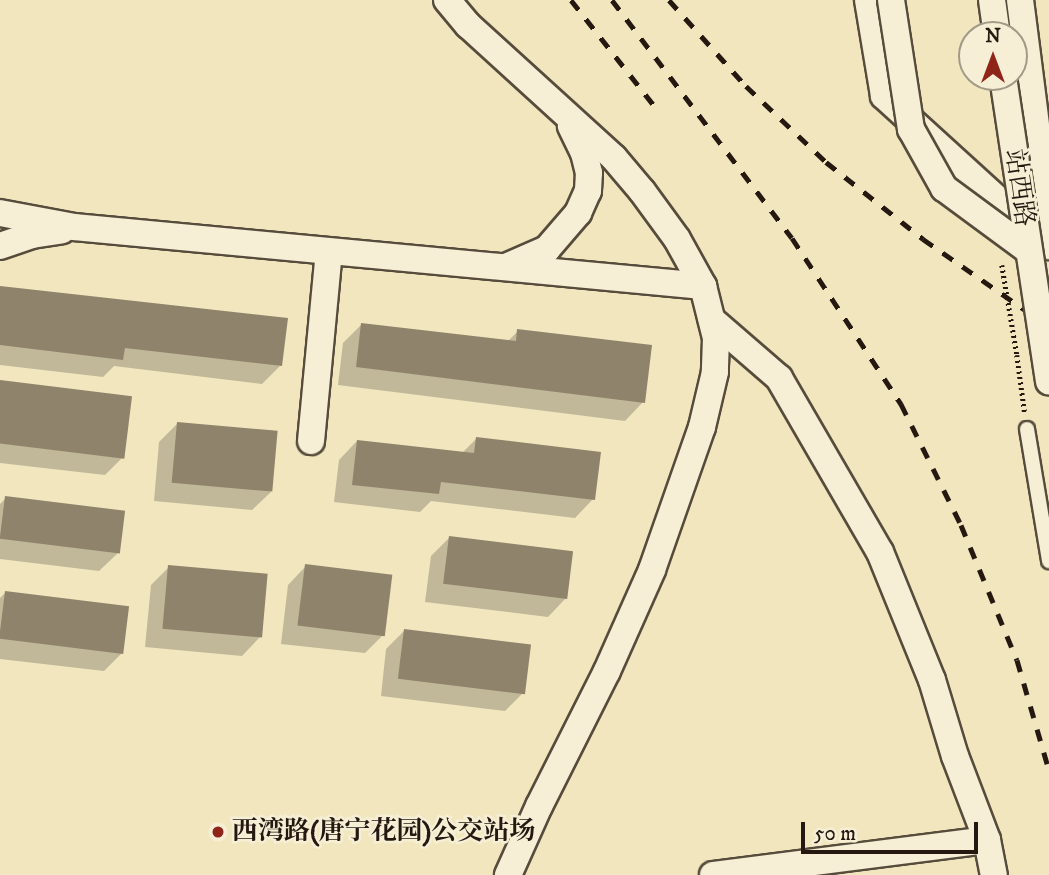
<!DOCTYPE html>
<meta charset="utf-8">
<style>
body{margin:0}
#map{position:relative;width:1049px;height:875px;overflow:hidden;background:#f1e6be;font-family:"IM FELL DW Pica","Noto Serif SC",serif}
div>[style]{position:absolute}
.shadow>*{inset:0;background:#0003}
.building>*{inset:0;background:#8f836b;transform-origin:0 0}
.path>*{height:4.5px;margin-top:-2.25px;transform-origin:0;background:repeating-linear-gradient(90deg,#241811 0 2px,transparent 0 5.5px)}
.roads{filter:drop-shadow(2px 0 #574c3c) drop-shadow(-2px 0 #574c3c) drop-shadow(0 2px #574c3c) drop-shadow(0 -2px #574c3c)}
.lane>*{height:14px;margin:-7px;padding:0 7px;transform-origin:7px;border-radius:7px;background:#f6efd5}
.street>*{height:26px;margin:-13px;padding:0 13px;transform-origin:13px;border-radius:13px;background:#f6efd5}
.rail>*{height:5px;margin-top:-2.5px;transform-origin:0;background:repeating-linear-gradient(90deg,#241811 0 12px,transparent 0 24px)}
.path-bridge>*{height:4.5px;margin-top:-2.25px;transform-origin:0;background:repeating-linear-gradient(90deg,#241811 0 2px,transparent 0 5.5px)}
.bridges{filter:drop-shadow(2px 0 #574c3c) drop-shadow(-2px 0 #574c3c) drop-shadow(0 2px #574c3c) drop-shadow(0 -2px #574c3c)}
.street-bridge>*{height:26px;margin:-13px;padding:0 13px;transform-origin:13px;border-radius:13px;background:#f6efd5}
.dots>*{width:19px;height:19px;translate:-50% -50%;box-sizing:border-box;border:4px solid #f6efd5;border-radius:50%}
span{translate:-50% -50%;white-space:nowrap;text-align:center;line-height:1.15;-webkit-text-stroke:5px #f6efd5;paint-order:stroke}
.street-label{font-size:26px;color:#241811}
.poi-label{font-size:26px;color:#241811;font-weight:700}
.left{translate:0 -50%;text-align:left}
.north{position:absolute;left:958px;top:21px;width:70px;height:70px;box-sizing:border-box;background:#f6efd5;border:2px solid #a29987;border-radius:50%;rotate:0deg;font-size:19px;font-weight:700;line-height:28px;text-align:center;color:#241811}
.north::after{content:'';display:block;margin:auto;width:24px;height:32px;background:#8f2418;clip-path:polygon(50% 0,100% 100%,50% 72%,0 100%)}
.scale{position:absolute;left:801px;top:822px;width:177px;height:32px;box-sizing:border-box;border:4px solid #241811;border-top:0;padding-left:9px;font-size:21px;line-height:24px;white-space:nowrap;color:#241811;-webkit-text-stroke:5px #f6efd5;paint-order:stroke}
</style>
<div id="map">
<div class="shadow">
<i style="clip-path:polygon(0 287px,280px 366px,262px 384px,114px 366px,103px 377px,0 365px)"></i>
<i style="clip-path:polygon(362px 324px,507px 342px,518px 331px,643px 402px,625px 421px,338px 385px,343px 343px)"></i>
<i style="clip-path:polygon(0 382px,123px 457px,105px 475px,0 463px)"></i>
<i style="clip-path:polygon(177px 424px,271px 492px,252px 510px,154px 501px,159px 442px)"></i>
<i style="clip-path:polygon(476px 439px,593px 499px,575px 518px,431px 501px,420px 512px,334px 502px,339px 460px,357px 441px,462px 453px)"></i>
<i style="clip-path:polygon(6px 498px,118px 553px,99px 571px,0 559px,0 504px)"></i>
<i style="clip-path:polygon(449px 538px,566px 598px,548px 617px,425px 602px,431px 556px)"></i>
<i style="clip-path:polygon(306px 566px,383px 635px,365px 653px,281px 644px,288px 585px)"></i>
<i style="clip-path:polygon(169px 567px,260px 637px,242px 656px,145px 647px,151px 585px)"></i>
<i style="clip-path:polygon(5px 593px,122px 653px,104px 671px,0 659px,0 598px)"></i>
<i style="clip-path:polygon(405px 630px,523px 693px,505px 711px,381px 696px,386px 649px)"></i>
</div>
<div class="building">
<i style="clip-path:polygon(0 286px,288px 318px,282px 366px,125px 348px,123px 360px,0 345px)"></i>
<i style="clip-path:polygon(361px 323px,516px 341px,517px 329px,652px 345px,645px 403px,356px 367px)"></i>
<i style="left:0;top:380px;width:133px;height:63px;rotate:7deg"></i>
<i style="left:177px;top:422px;width:101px;height:61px;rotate:5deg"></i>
<i style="clip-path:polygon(476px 437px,601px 452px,595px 500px,441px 482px,439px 494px,352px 485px,357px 440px,474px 453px)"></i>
<i style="left:5px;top:496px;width:121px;height:43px;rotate:7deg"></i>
<i style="left:449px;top:536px;width:125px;height:48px;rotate:7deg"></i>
<i style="left:305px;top:564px;width:88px;height:62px;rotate:7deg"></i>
<i style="left:168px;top:565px;width:100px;height:64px;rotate:5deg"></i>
<i style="left:5px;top:591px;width:125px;height:48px;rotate:7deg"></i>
<i style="left:404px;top:629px;width:128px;height:50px;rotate:7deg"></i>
</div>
<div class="path">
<i style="left:1017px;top:355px;width:60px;rotate:82.3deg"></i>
</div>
<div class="roads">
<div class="lane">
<i style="left:1027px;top:429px;width:134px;rotate:80.5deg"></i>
</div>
<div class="street">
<i style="left:447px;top:0;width:33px;rotate:50deg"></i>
<i style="left:468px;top:25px;width:197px;rotate:42.3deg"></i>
<i style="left:614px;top:158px;width:43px;rotate:49.7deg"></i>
<i style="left:642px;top:191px;width:59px;rotate:53.9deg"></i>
<i style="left:677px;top:239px;width:54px;rotate:61deg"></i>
<i style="left:703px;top:286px;width:54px;rotate:76deg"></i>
<i style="left:716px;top:338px;width:34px;rotate:92deg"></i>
<i style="left:715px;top:372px;width:57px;rotate:103.3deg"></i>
<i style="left:702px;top:427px;width:151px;rotate:109.3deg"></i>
<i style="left:652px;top:570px;width:111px;rotate:114deg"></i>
<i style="left:607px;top:671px;width:151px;rotate:116.7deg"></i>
<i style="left:539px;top:806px;width:76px;rotate:114.2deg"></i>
<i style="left:868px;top:0;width:97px;rotate:80.5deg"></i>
<i style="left:884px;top:96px;width:223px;rotate:42.3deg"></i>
<i style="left:992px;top:0;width:35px;rotate:82deg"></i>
<i style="left:1020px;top:0;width:229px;rotate:82.7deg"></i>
<i style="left:0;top:213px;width:75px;rotate:10.7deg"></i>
<i style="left:74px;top:227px;width:632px;rotate:5.36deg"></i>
<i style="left:0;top:246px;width:34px;rotate:-19deg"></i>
<i style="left:32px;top:235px;width:30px;rotate:-9deg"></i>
<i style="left:506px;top:267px;width:45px;rotate:-23.7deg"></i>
<i style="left:547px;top:249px;width:48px;rotate:-49.3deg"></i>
<i style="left:578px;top:213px;width:24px;rotate:-66deg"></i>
<i style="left:588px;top:191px;width:18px;rotate:-87deg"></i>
<i style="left:589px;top:173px;width:21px;rotate:-104deg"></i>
<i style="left:584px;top:153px;width:30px;rotate:-116deg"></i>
<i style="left:712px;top:320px;width:89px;rotate:40.9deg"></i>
<i style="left:779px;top:378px;width:201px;rotate:59.9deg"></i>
<i style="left:880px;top:552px;width:138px;rotate:67.9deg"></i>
<i style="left:932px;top:680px;width:79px;rotate:73.2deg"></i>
<i style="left:955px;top:756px;width:90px;rotate:69.1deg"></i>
<i style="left:987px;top:840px;width:36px;rotate:79deg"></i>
<i style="left:311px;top:441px;width:190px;rotate:-84.6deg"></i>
<i style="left:713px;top:875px;width:276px;rotate:-7.3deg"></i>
</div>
</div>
<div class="rail">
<i style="left:571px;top:0;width:137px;rotate:51.8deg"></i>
<i style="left:612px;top:0;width:298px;rotate:52.9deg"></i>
<i style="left:792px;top:238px;width:199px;rotate:56.7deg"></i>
<i style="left:901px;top:404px;width:135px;rotate:63.6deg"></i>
<i style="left:961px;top:525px;width:146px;rotate:67.5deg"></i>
<i style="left:1017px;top:660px;width:115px;rotate:73.8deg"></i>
<i style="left:669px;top:0;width:115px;rotate:48.2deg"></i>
<i style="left:746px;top:86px;width:110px;rotate:43.5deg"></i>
<i style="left:826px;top:162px;width:124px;rotate:38.4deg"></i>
<i style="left:923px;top:239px;width:124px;rotate:34.8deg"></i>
<i style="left:1025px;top:310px;width:27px;rotate:27deg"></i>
</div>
<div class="path-bridge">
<i style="left:1002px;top:265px;width:91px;rotate:80.5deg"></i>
</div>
<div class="bridges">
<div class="street-bridge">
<i style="left:891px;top:0;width:131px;rotate:81.2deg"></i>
<i style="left:911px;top:129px;width:68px;rotate:60.8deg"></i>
<i style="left:944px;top:188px;width:104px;rotate:36.4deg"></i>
<i style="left:1003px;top:77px;width:308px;rotate:81.4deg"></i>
</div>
</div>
<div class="dots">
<i style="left:218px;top:832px;background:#8f2418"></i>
</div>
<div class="street-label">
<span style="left:1019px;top:188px;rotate:82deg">站西路</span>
</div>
<div class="poi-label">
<span class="left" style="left:232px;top:832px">西湾路(唐宁花园)公交站场</span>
</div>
<div class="north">N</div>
<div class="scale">50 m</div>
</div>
